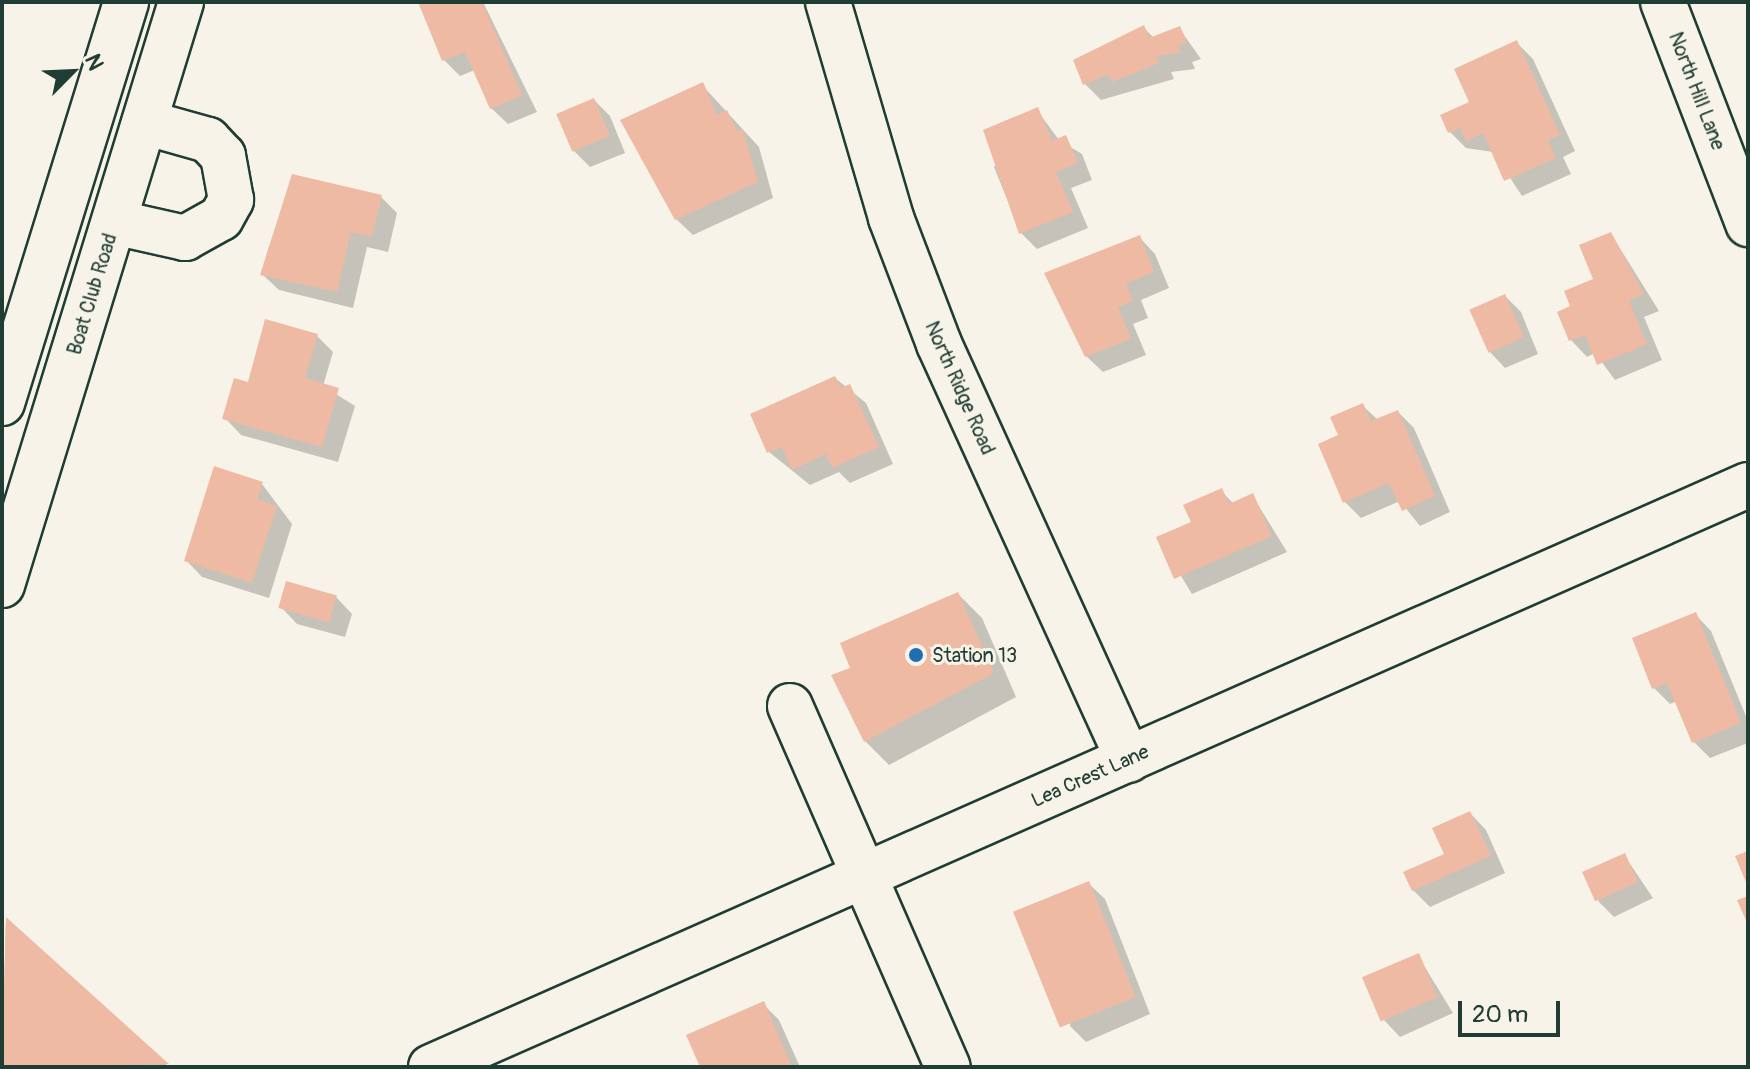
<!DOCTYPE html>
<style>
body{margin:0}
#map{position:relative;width:1750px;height:1069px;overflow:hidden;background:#f7f3e8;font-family:Pangolin,sans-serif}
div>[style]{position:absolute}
.shadow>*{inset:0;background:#0003}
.building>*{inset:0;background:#efbaa3;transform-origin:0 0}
.roads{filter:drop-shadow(2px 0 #1f3d34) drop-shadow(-2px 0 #1f3d34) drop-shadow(0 2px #1f3d34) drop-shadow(0 -2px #1f3d34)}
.minor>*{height:44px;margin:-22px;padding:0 22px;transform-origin:22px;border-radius:22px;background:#f7f3e8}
.major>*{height:44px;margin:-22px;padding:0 22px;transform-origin:22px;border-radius:22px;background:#f7f3e8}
.dots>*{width:22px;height:22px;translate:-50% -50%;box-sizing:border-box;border:4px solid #f7f3e8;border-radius:50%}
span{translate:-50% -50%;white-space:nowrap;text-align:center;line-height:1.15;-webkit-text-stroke:6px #f7f3e8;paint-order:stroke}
.street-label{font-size:20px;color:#1f3d34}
.poi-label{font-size:20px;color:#1f3d34}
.left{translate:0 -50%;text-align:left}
.frame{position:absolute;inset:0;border:4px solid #1f3d34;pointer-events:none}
.north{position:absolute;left:32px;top:32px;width:80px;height:80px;-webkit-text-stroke:6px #f7f3e8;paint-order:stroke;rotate:66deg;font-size:22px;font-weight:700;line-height:32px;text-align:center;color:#1f3d34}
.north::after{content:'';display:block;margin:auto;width:28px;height:36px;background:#1f3d34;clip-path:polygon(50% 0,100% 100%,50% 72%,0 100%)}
.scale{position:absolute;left:1458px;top:1001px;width:102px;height:36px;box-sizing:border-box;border:4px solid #1f3d34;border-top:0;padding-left:10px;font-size:24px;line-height:28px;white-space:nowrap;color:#1f3d34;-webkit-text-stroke:6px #f7f3e8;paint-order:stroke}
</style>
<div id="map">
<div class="shadow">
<i style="clip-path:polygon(418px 2px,483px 2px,537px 112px,508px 124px,491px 108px,475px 70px,460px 76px,444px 60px)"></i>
<i style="clip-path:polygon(1143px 27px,1154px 38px,1179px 28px,1201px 59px,1192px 62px,1195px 69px,1171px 72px,1174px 79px,1101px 100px,1085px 84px)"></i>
<i style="clip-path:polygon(1517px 43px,1533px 59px,1575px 151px,1563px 157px,1571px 174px,1522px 196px,1493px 152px,1466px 148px,1450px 132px)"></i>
<i style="clip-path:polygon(702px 85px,759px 147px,773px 198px,693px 235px,676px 219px)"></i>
<i style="clip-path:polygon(594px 100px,610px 116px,625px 153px,590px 167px,574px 151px)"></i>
<i style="clip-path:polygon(1037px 110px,1059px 140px,1082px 154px,1092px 180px,1071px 188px,1088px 228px,1037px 249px,1021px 233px,994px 167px)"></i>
<i style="clip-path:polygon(381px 197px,397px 213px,388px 252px,367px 247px,353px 308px,279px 290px,262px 274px,269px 246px)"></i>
<i style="clip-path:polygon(1611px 234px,1659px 311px,1644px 317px,1662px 360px,1615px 380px,1595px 353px,1587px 357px,1571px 340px,1573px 307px,1596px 280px)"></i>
<i style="clip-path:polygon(1139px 237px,1155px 254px,1169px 288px,1141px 300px,1148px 318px,1133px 324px,1146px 355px,1103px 372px,1086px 356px)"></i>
<i style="clip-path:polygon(1505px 296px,1521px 312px,1538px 354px,1505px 368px,1489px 351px,1472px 310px)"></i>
<i style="clip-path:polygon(317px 336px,333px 352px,323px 386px,355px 406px,338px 462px,241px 435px,225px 418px,249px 384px)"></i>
<i style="clip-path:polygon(835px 378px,866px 403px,893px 464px,850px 483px,839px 472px,810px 485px,769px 452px)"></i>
<i style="clip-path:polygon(1362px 405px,1378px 420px,1398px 412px,1414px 428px,1450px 512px,1420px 526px,1400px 501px,1361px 518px,1345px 502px,1341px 436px)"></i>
<i style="clip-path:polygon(262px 484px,292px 524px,269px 598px,202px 577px,186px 560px)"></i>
<i style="clip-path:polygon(1221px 491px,1234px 504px,1252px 495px,1287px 552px,1192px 594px,1158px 538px,1193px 523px)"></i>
<i style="clip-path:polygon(958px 594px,982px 618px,1016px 697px,889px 765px,865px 741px,853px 669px)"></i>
<i style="clip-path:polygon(336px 597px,352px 614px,345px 637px,297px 624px,281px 607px)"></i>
<i style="clip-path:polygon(1695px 614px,1711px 631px,1748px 721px,1748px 743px,1710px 758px,1694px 742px,1677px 701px,1670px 704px,1654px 688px)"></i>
<i style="clip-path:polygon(1470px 813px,1486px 830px,1505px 873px,1430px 907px,1413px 890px,1447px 855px)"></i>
<i style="clip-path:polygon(1624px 855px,1653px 898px,1614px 917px,1598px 901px)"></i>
<i style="clip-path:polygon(1088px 883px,1105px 899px,1150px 1014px,1086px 1042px,1070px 1026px)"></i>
<i style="clip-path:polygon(6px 919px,169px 1067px,2px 1067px)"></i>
<i style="clip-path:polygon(1418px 956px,1453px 1013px,1400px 1037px,1384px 1020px)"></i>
<i style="clip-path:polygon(763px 1004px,779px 1020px,800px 1067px,705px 1067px)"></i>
</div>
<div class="building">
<i style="clip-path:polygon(418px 2px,482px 2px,522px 95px,490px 109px,465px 52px,442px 61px)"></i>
<i style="clip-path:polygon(1144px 25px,1149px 38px,1180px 26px,1187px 42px,1178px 46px,1181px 53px,1156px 56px,1159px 63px,1112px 82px,1109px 74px,1083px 85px,1073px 60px)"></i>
<i style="clip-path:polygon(1517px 40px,1560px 135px,1548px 140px,1556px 158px,1504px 181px,1483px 133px,1466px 141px,1460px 128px,1448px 133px,1440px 115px,1469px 102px,1454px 69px)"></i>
<i style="clip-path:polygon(703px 82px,717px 115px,727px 110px,737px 131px,743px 129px,758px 182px,675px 220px,620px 120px)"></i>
<i style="left:594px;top:98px;width:41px;height:41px;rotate:67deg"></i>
<i style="clip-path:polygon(1038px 107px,1052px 141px,1066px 135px,1078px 163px,1056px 172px,1073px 212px,1019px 234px,983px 130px)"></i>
<i style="clip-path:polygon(292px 174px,382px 195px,372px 237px,351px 232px,337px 292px,260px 275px)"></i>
<i style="clip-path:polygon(1611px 232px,1644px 294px,1629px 301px,1647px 344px,1597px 365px,1585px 335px,1569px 341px,1557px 312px,1570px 306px,1564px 291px,1593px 279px,1579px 245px)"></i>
<i style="clip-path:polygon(1140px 235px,1154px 272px,1126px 284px,1133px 301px,1118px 307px,1131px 339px,1085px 357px,1044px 273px)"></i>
<i style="left:1505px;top:294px;width:47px;height:39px;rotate:66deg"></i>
<i style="clip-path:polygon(265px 319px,318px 334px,305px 378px,339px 388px,322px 447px,222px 419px,234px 378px,248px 382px)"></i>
<i style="clip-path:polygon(835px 376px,841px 388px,850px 384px,879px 447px,832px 468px,826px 454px,792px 470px,782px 447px,767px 453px,750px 414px)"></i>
<i style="clip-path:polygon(1363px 403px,1371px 421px,1398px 410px,1435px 496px,1402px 511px,1389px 483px,1343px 503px,1318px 444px,1338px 435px,1330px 417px)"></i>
<i style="clip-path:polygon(214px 466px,263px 482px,257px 499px,277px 506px,252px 583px,184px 561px)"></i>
<i style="clip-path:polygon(1222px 488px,1229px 504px,1253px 493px,1272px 536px,1174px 579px,1156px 537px,1191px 522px,1183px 505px)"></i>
<i style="left:286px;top:581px;width:53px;height:28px;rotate:16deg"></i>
<i style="clip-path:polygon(958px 592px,994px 673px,864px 742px,831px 675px,850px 668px,840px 643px)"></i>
<i style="clip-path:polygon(1696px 612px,1741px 723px,1692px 743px,1667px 683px,1652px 689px,1632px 638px)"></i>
<i style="clip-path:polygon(1470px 811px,1491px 856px,1412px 891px,1403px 872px,1444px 854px,1432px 828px)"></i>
<i style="clip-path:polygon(1748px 851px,1748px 887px,1735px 856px)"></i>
<i style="left:1625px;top:853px;width:32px;height:47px;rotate:66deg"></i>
<i style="left:1089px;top:881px;width:125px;height:82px;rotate:68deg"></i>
<i style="clip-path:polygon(1748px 896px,1748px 925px,1737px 900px)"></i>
<i style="clip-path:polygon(6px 917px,169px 1064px,2px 1067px)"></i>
<i style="left:1419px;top:953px;width:48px;height:62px;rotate:67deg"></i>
<i style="clip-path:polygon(764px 1001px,792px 1067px,700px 1067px,686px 1035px)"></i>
</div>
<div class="roads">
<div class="minor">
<i style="left:828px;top:2px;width:225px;rotate:73.7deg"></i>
<i style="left:891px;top:218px;width:135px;rotate:69.1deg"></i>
<i style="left:939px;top:344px;width:457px;rotate:65.5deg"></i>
<i style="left:1663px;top:2px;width:238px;rotate:69deg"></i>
<i style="left:114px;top:222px;width:73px;rotate:12.7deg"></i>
<i style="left:185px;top:238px;width:41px;rotate:-29.1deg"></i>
<i style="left:221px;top:218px;width:21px;rotate:-61deg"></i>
<i style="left:231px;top:200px;width:45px;rotate:-100.3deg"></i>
<i style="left:223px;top:156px;width:22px;rotate:-133deg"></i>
<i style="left:208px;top:140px;width:66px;rotate:-164.3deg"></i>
<i style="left:790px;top:706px;width:394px;rotate:66.4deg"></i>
<i style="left:431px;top:1067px;width:1440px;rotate:-23.84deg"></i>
</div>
<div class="major">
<i style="left:2px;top:403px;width:420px;rotate:-72.8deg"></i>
<i style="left:2px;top:585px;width:610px;rotate:-72.93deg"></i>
</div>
</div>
<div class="dots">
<i style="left:916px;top:655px;background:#1f6fb2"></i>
</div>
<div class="street-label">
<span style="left:1697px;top:91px;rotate:69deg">North Hill Lane</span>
<span style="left:92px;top:294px;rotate:-73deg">Boat Club Road</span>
<span style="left:960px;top:388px;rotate:66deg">North Ridge Road</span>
<span style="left:1090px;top:776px;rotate:-24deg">Lea Crest Lane</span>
</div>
<div class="poi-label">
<span class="left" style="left:932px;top:655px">Station 13</span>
</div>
<div class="frame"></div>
<div class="north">N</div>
<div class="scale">20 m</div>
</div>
